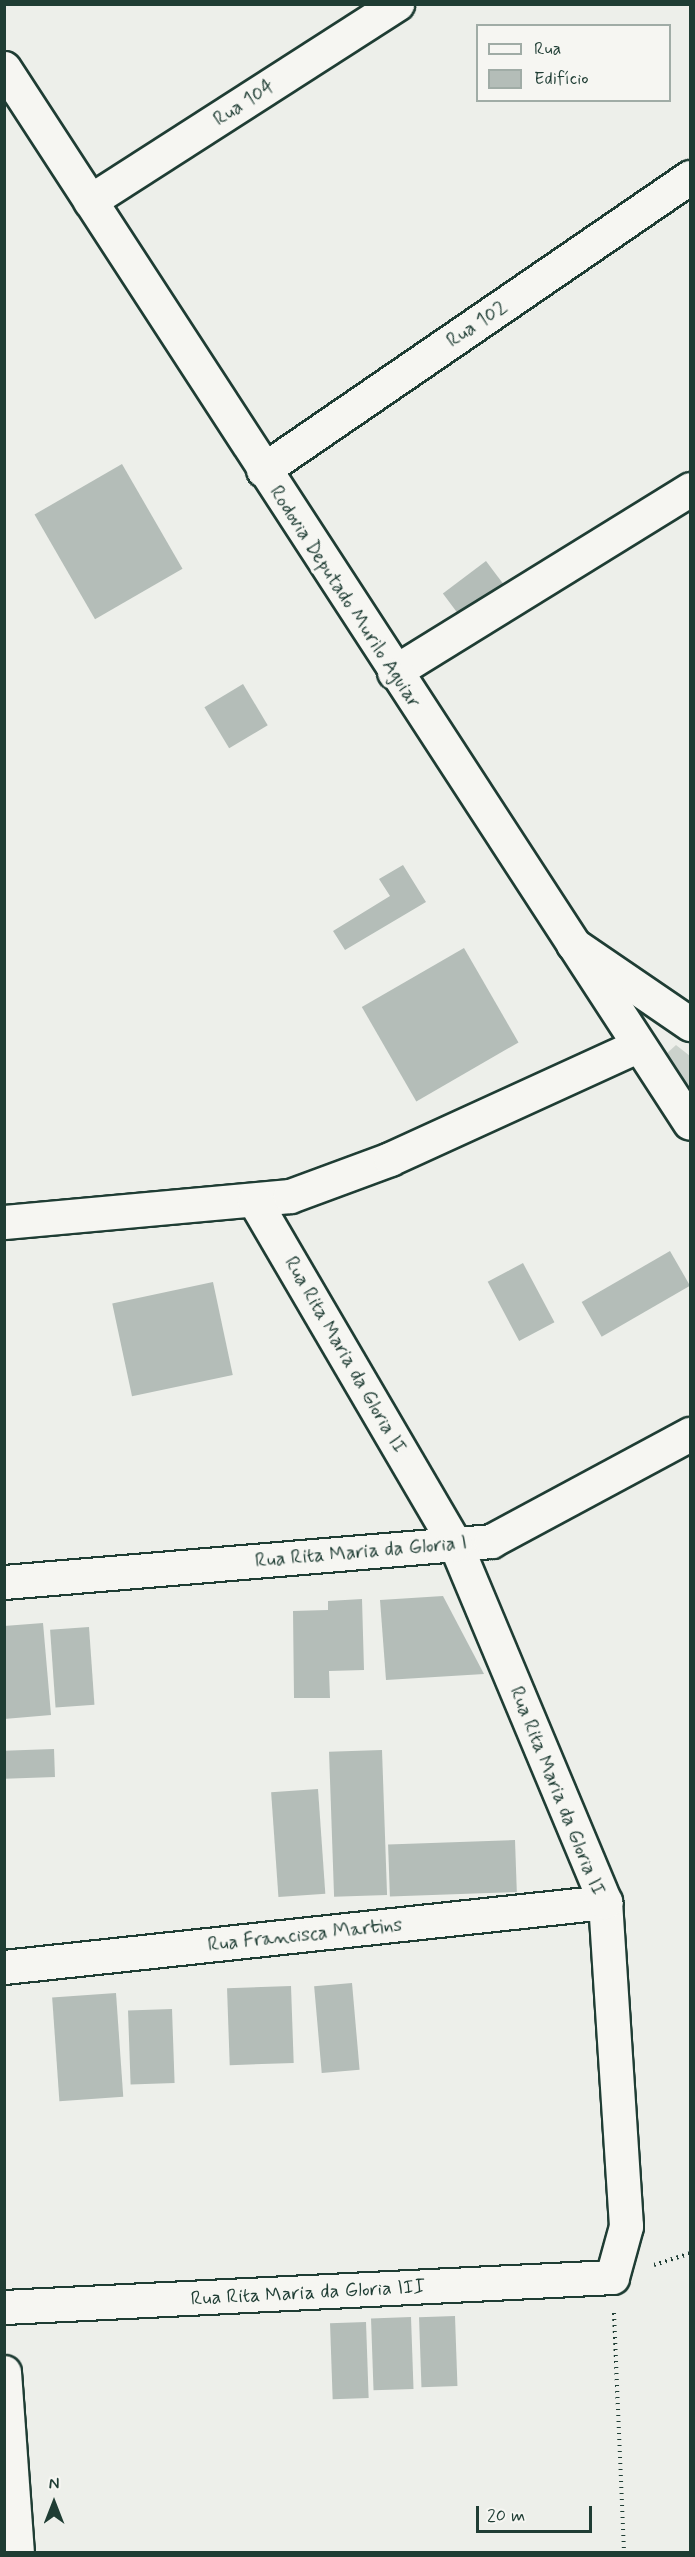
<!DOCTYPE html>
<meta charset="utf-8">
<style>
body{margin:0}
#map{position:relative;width:695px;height:2557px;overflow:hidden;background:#edefea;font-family:Mynerve,sans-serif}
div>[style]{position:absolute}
.green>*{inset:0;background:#cbd2cc}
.building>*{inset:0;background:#b4bdb8;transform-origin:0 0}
.path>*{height:4px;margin-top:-2px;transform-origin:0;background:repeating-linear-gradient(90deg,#1f3d34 0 1.5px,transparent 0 6px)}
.roads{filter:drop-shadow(2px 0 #1f3d34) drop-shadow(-2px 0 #1f3d34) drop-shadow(0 2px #1f3d34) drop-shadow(0 -2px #1f3d34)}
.minor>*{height:33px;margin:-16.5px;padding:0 16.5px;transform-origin:16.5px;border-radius:16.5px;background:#f6f6f2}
.tertiary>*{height:33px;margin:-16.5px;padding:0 16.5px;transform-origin:16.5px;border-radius:16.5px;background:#f6f6f2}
.trunk>*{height:33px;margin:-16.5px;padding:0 16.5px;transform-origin:16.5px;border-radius:16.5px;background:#f6f6f2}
span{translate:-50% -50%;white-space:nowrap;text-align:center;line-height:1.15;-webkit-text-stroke:6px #f6f6f2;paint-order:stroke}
.street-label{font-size:20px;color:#1f3d34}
.frame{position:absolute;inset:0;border:6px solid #1f3d34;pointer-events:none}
.legend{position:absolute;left:476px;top:24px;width:195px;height:78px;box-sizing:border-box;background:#f6f6f2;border:2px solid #a0aca6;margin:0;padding:8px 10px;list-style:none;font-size:18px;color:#1f3d34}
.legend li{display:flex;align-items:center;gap:12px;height:30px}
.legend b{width:30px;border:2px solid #a0aca6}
.north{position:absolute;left:24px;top:2473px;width:60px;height:60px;-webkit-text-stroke:4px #f6f6f2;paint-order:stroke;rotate:0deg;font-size:16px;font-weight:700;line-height:24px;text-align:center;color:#1f3d34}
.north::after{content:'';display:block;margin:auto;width:21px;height:27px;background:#1f3d34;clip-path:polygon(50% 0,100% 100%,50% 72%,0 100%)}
.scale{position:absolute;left:476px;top:2506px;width:116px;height:27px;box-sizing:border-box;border:3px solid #1f3d34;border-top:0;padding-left:8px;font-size:18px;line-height:21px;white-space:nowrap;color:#1f3d34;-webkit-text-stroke:4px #f6f6f2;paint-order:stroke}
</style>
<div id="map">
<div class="green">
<i style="clip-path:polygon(676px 1045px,690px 1056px,690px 1093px,665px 1055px)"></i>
</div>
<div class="building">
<i style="left:122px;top:464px;width:121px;height:101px;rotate:60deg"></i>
<i style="left:486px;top:561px;width:30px;height:54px;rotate:53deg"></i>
<i style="left:243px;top:684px;width:48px;height:45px;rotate:59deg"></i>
<i style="clip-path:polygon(403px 865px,426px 902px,345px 950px,333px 931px,390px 896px,379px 879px)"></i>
<i style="left:464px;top:948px;width:109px;height:118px;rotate:60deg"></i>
<i style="left:670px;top:1251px;width:40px;height:102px;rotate:60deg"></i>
<i style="left:523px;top:1263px;width:67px;height:40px;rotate:62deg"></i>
<i style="left:213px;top:1282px;width:95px;height:103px;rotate:78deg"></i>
<i style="clip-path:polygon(443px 1596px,484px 1674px,386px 1680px,380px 1600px)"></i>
<i style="clip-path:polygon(362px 1599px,364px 1670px,329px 1671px,330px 1698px,294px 1698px,293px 1611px,328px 1610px,328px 1601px)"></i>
<i style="clip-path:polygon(43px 1623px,51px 1715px,4px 1719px,4px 1626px)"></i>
<i style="left:89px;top:1627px;width:78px;height:39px;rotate:86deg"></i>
<i style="left:54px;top:1749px;width:28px;height:50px;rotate:88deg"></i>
<i style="left:382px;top:1750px;width:145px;height:53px;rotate:88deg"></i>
<i style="left:318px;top:1789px;width:105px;height:47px;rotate:86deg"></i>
<i style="left:515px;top:1840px;width:52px;height:127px;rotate:88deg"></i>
<i style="left:352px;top:1983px;width:87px;height:38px;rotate:85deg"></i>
<i style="left:291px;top:1986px;width:77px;height:64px;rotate:88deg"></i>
<i style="left:116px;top:1993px;width:104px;height:64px;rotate:86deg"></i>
<i style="left:172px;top:2009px;width:74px;height:44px;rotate:88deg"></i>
<i style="left:455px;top:2316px;width:70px;height:36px;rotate:88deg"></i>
<i style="left:411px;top:2317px;width:72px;height:40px;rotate:88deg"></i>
<i style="left:366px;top:2322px;width:76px;height:36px;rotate:88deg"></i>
</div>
<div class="path">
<i style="left:654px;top:2265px;width:38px;rotate:-18deg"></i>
<i style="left:614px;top:2313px;width:239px;rotate:87.6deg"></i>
</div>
<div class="roads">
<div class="minor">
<i style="left:90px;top:201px;width:365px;rotate:-32.7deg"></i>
<i style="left:263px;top:470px;width:518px;rotate:-34.46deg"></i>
<i style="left:394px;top:672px;width:348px;rotate:-31.7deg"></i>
<i style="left:4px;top:1222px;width:287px;rotate:-5.2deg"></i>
<i style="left:290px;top:1196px;width:107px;rotate:-20.3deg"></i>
<i style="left:390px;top:1159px;width:272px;rotate:-24.6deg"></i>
<i style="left:4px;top:1582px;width:489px;rotate:-4.8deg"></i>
<i style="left:491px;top:1541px;width:226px;rotate:-28.3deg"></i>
<i style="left:4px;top:1967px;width:605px;rotate:-6.17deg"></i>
<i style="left:4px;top:2307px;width:609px;rotate:-2.82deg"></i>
<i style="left:612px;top:2277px;width:53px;rotate:-74.6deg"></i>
<i style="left:626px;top:2226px;width:325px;rotate:-93.7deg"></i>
<i style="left:605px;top:1902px;width:388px;rotate:-112.7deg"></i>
<i style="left:455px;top:1544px;width:398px;rotate:-120.3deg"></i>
<i style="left:4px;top:2372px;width:180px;rotate:85.9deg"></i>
</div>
<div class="tertiary">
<i style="left:573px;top:944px;width:142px;rotate:34.4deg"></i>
</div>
<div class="trunk">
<i style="left:4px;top:68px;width:1258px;rotate:56.97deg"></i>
</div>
</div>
<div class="street-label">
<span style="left:244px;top:103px;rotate:-33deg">Rua 104</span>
<span style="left:477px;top:324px;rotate:-34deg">Rua 102</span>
<span style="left:345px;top:597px;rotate:57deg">Rodovia Deputado Murilo Aguiar</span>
<span style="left:345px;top:1355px;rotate:60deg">Rua Rita Maria da Gloria II</span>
<span style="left:361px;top:1552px;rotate:-5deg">Rua Rita Maria da Gloria I</span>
<span style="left:557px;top:1791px;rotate:68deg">Rua Rita Maria da Gloria II</span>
<span style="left:305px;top:1935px;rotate:-6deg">Rua Francisca Martins</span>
<span style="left:308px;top:2293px;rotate:-3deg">Rua Rita Maria da Gloria III</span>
</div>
<div class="frame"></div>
<ul class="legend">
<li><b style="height:8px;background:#f6f6f2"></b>Rua</li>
<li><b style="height:16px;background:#b4bdb8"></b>Edifício</li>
</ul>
<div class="north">N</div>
<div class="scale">20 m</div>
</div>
